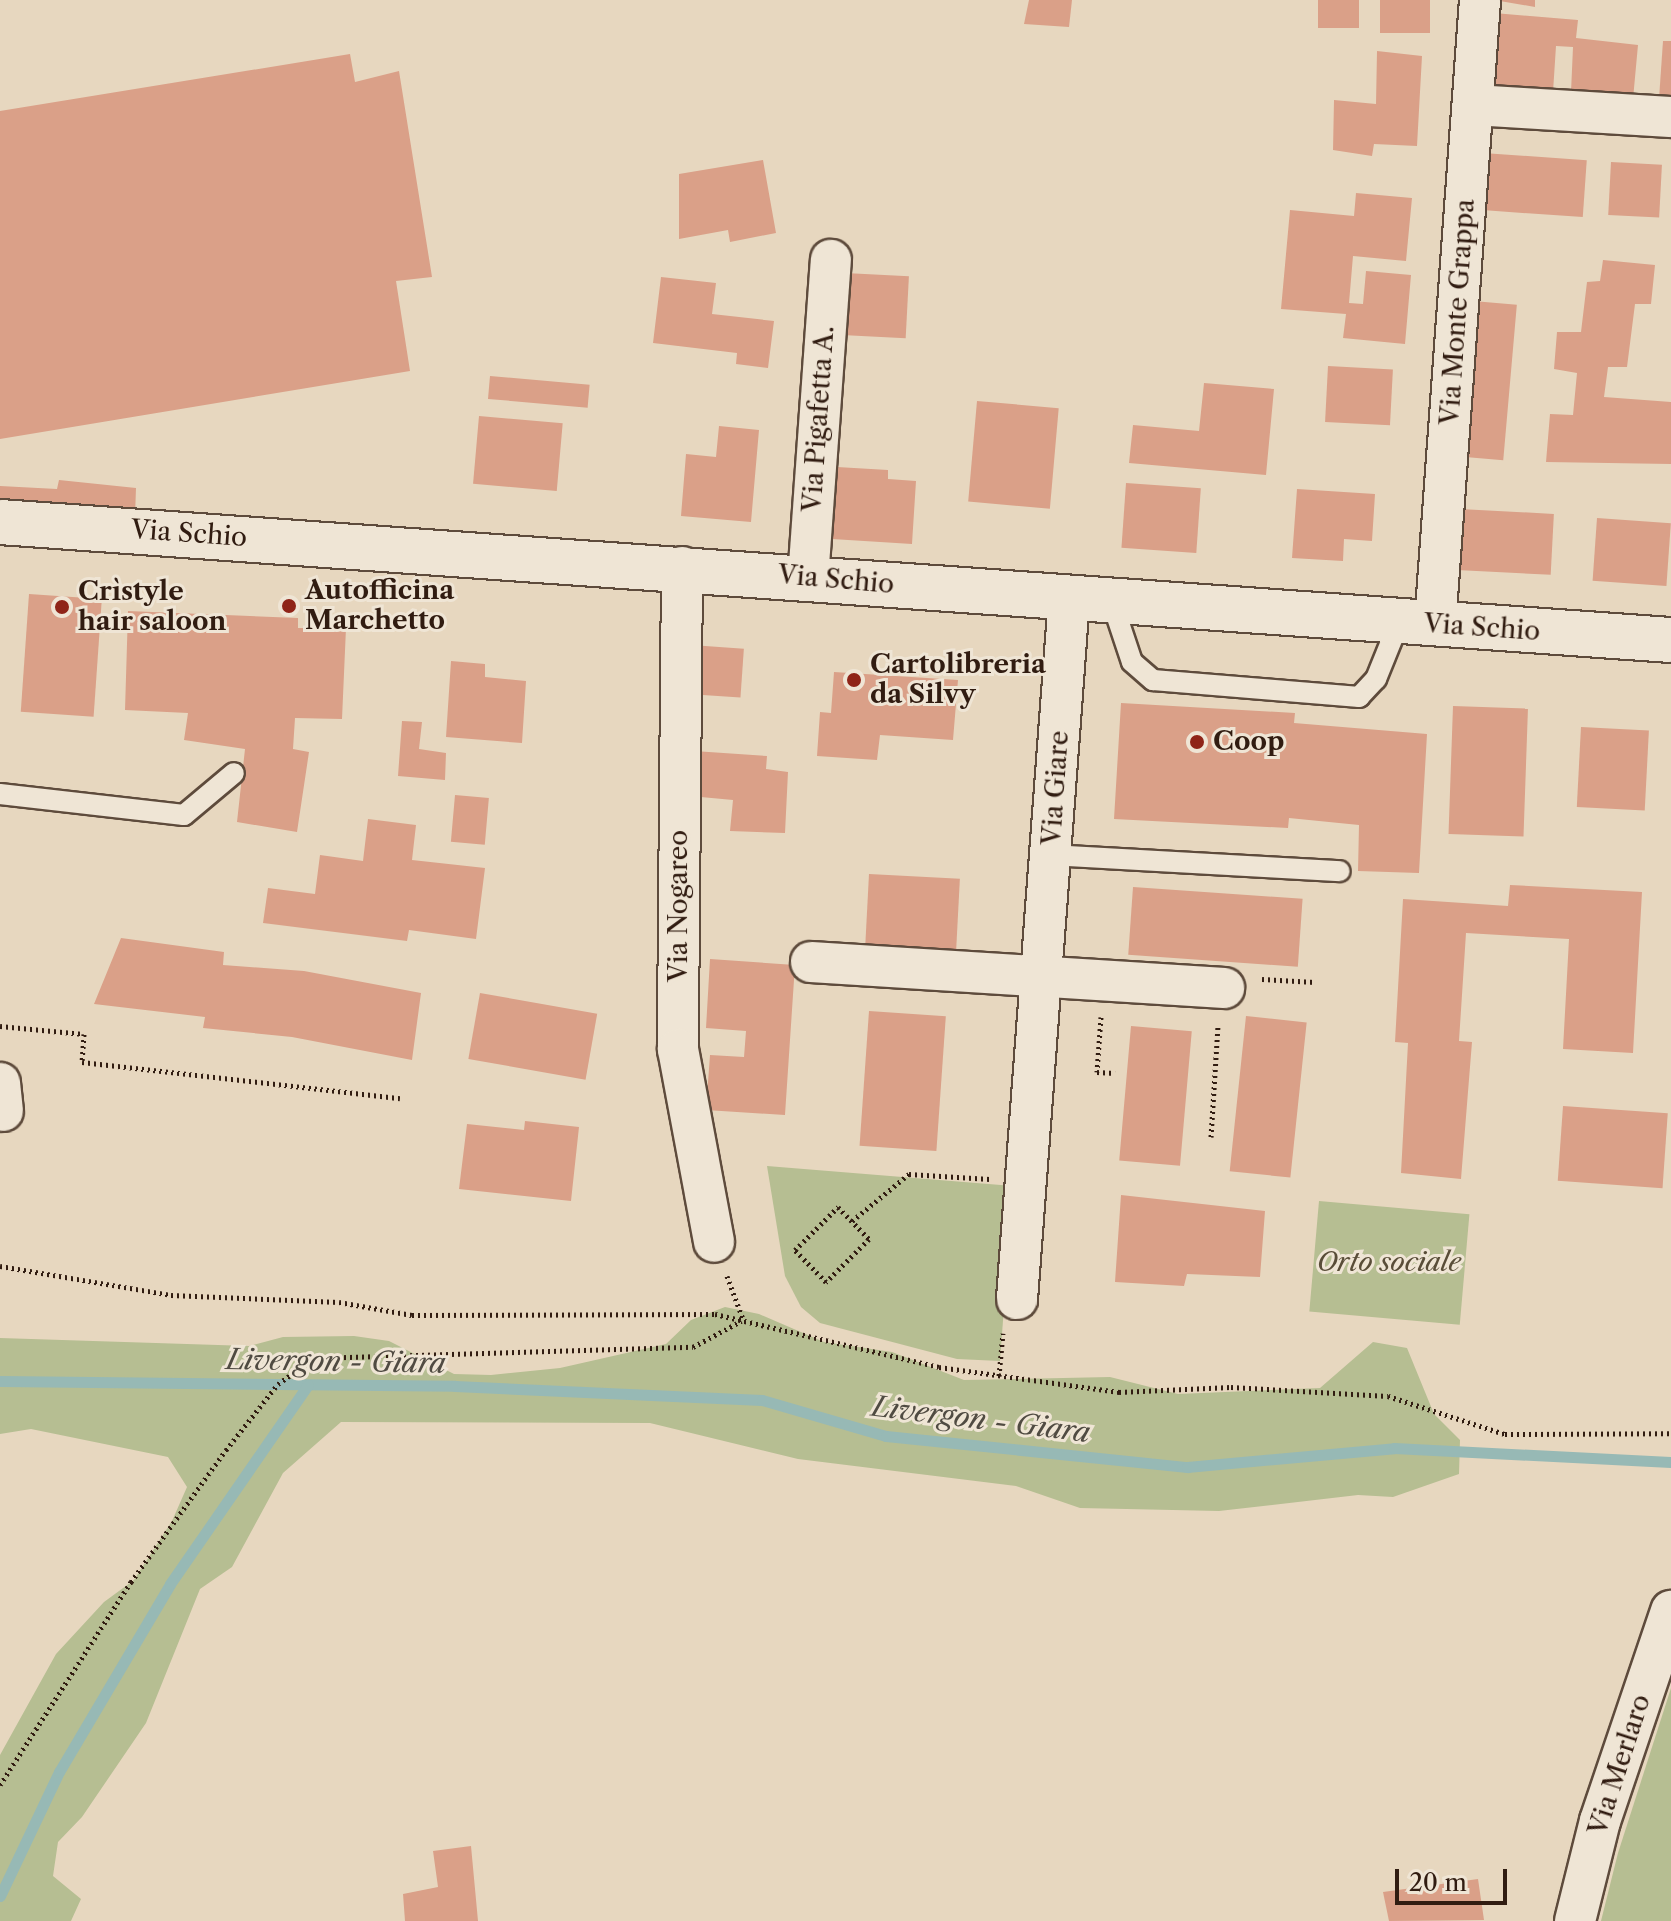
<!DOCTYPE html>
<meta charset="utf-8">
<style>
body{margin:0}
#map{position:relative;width:1671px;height:1921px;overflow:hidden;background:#e7d7bf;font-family:"Libre Caslon Text",serif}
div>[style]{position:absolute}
.green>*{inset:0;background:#b6be92;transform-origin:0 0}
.stream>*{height:11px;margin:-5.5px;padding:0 5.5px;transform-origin:5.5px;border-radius:5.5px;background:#97b9b5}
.building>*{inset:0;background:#daa088;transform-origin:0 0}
.path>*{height:5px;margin-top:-2.5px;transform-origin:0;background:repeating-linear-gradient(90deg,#311c11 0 2px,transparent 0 6px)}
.roads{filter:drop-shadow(2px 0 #5e4b3c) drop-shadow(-2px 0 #5e4b3c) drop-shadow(0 2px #5e4b3c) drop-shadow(0 -2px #5e4b3c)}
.service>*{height:20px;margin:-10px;padding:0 10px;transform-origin:10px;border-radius:10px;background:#efe5d5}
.minor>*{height:40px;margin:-20px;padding:0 20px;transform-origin:20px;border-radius:20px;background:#efe5d5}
.tertiary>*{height:44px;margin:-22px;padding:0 22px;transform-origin:22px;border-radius:22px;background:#efe5d5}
.dots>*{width:22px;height:22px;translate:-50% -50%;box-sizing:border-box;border:4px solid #efe5d5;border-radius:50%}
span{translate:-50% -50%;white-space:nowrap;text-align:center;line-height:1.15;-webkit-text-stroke:6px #efe5d5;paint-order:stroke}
.street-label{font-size:26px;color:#311c11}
.poi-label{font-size:26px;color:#311c11;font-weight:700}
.left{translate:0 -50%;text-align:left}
.park-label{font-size:26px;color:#594d38;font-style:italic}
.water-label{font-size:28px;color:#504b42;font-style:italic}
.scale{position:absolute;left:1395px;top:1869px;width:112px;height:36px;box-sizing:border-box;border:4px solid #311c11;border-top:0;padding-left:10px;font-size:24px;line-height:28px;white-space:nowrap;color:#311c11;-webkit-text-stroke:6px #efe5d5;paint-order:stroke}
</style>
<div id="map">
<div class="green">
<i style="clip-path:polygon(767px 1166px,1013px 1186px,1000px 1361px,957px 1359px,820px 1323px,801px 1307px,785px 1276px)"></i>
<i style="left:1319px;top:1201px;width:151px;height:111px;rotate:5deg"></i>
<i style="clip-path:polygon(725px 1307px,759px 1314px,824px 1342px,892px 1352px,964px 1380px,1110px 1377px,1178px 1394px,1320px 1388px,1373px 1342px,1407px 1348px,1434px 1414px,1460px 1440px,1459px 1474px,1393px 1497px,1358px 1495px,1219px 1511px,1080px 1508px,1016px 1486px,798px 1459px,650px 1423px,341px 1422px,283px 1473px,232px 1567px,200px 1589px,146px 1723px,82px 1817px,58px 1842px,53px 1876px,81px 1899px,71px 1921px,0 1921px,0 1755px,56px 1654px,104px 1602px,134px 1580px,172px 1521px,187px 1487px,168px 1457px,31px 1429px,0 1434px,0 1338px,249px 1346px,283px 1337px,354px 1336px,389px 1341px,454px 1374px,491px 1375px,560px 1368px,666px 1344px,691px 1320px)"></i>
<i style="clip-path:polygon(1671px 1688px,1671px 1921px,1601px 1921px,1618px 1853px)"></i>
</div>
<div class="stream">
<i style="left:0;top:1381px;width:455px;rotate:0.6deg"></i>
<i style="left:455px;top:1386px;width:307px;rotate:2.6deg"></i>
<i style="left:762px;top:1400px;width:129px;rotate:16.2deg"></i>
<i style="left:886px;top:1436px;width:303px;rotate:5.9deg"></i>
<i style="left:1187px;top:1467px;width:208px;rotate:-5.2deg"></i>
<i style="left:1394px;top:1448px;width:277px;rotate:2.9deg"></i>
<i style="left:0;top:1896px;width:137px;rotate:-64.6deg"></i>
<i style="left:59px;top:1772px;width:218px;rotate:-59.4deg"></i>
<i style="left:170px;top:1584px;width:242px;rotate:-55.3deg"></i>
</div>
<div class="building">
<i style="clip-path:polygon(1029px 0,1072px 0,1069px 27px,1024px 24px)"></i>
<i style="left:1318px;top:0;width:41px;height:28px"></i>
<i style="left:1380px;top:0;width:50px;height:33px"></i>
<i style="clip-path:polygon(1494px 0,1535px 0,1535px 7px)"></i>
<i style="clip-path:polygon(1494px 13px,1578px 20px,1576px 38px,1638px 45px,1633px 99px,1571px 92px,1573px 47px,1556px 46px,1553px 92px,1487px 88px)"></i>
<i style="clip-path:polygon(1663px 41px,1671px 41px,1671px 100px,1659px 99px)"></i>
<i style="clip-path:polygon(1377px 51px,1422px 56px,1417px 146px,1374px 144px,1372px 156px,1333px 150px,1334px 100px,1376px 104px)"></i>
<i style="clip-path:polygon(350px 54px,355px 82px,399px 71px,432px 277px,396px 281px,410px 371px,0 439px,0 111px)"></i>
<i style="left:1483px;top:153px;width:104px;height:57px;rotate:4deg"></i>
<i style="clip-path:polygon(763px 160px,776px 233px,730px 242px,728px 230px,679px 239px,679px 174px)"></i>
<i style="left:1611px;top:162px;width:51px;height:53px;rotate:3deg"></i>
<i style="clip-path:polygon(1356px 193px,1412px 198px,1406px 261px,1353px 256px,1349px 303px,1363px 304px,1366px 271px,1411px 275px,1405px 344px,1343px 338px,1346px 314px,1281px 309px,1290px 210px,1354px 216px)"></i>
<i style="clip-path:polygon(1603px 260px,1655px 265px,1651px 304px,1635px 304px,1627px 367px,1608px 367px,1604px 397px,1671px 402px,1671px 464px,1546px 462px,1550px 414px,1573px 415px,1577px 373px,1554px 369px,1557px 332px,1581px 332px,1587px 282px,1600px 281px)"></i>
<i style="left:845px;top:273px;width:64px;height:62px;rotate:3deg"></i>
<i style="clip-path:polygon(661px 277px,716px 283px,712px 314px,774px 321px,768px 368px,736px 364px,737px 353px,653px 343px)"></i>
<i style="left:1473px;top:301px;width:44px;height:156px;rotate:5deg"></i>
<i style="left:1328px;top:366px;width:65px;height:56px;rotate:3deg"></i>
<i style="left:490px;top:376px;width:100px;height:23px;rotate:5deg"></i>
<i style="clip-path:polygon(1204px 383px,1274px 389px,1266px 475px,1129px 463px,1133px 425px,1199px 431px)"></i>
<i style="left:977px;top:401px;width:82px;height:101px;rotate:5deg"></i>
<i style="left:479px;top:416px;width:84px;height:68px;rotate:5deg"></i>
<i style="clip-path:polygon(719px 426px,759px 430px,751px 522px,681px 516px,686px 454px,716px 457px)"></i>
<i style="clip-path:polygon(820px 466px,888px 470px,888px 479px,916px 481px,912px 544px,816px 538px)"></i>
<i style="clip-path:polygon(59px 480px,136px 488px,135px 517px,0 505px,0 486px,57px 489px)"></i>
<i style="left:1126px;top:483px;width:75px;height:65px;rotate:4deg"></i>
<i style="clip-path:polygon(1297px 489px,1375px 494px,1372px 541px,1344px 539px,1343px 561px,1292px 558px)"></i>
<i style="left:1460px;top:509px;width:94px;height:61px;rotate:3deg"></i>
<i style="left:1597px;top:518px;width:74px;height:63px;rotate:4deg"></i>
<i style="left:29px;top:594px;width:73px;height:118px;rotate:4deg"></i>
<i style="clip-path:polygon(128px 611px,298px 618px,298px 628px,346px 628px,342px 719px,295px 718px,293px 749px,309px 752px,297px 832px,237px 822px,245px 749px,184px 740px,188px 713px,125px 710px)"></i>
<i style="left:691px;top:645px;width:53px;height:49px;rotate:4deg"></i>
<i style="clip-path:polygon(451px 661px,485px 664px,485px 677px,526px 681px,522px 743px,446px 737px)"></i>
<i style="clip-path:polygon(834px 672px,958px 680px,953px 740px,880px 735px,877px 760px,817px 756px,820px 712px,831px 713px)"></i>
<i style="clip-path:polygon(1121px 703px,1295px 713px,1294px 723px,1427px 734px,1419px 873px,1358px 871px,1359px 825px,1289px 818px,1288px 828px,1114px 819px)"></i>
<i style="left:1453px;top:706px;width:75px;height:128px;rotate:2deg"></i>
<i style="clip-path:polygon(402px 721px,422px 722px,419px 749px,446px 753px,445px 780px,398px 776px)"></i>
<i style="left:1581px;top:727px;width:68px;height:80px;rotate:3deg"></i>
<i style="clip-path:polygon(694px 751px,767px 756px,766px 769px,788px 772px,785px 833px,730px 831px,733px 800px,690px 796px)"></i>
<i style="left:455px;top:795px;width:34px;height:47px;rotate:5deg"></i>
<i style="clip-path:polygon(368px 819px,416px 825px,412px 860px,485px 868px,476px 939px,409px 930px,407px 941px,263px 923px,268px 888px,315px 894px,320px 855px,363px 861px)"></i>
<i style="left:869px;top:874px;width:91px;height:74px;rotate:3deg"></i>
<i style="clip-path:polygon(1510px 885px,1642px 892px,1633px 1053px,1563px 1049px,1569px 939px,1466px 933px,1459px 1041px,1472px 1042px,1461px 1179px,1401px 1173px,1408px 1043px,1395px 1042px,1403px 899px,1508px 906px)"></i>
<i style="left:1133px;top:887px;width:170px;height:68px;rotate:4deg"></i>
<i style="clip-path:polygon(121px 938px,224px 952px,223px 965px,304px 971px,421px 993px,412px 1060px,292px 1037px,203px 1028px,205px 1017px,94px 1004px)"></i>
<i style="clip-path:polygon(710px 959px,795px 965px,785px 1115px,706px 1110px,710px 1055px,744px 1057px,746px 1031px,706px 1028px)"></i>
<i style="left:480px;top:993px;width:119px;height:67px;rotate:10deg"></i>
<i style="left:869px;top:1011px;width:77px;height:135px;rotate:4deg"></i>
<i style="left:1246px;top:1016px;width:61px;height:156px;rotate:6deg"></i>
<i style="left:1131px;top:1026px;width:61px;height:135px;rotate:5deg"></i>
<i style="left:1563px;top:1106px;width:105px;height:75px;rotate:4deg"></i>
<i style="clip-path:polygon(525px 1121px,579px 1127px,571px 1201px,459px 1189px,467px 1124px,524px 1130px)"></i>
<i style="clip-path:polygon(1121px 1195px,1265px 1211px,1260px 1277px,1187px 1274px,1184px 1286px,1115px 1282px)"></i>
<i style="clip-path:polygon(471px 1846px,478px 1921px,405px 1921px,403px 1894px,438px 1887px,433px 1851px)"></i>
<i style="clip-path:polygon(1478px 1879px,1484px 1920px,1389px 1921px,1383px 1892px)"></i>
</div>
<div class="path">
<i style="left:1262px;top:979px;width:53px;rotate:3.2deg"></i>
<i style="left:1101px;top:1017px;width:55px;rotate:94.2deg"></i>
<i style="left:1097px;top:1072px;width:18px;rotate:3deg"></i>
<i style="left:0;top:1026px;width:84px;rotate:5.4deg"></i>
<i style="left:84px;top:1034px;width:28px;rotate:94deg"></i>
<i style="left:82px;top:1062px;width:320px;rotate:6.5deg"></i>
<i style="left:1211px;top:1137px;width:110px;rotate:-86.4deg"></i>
<i style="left:838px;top:1207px;width:45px;rotate:45.9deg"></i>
<i style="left:869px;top:1239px;width:61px;rotate:135deg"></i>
<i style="left:826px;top:1282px;width:45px;rotate:-134.1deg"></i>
<i style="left:795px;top:1250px;width:61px;rotate:-45deg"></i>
<i style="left:852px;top:1221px;width:74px;rotate:-39.5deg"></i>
<i style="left:909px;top:1174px;width:81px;rotate:3.5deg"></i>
<i style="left:0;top:1266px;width:173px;rotate:9.6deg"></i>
<i style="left:171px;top:1295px;width:168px;rotate:2.4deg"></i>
<i style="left:339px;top:1302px;width:74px;rotate:10.1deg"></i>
<i style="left:412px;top:1315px;width:303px;rotate:-0.2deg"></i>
<i style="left:715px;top:1314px;width:230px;rotate:13.3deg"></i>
<i style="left:939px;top:1367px;width:182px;rotate:7.9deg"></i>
<i style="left:1119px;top:1392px;width:112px;rotate:-2.6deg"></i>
<i style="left:1231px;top:1387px;width:157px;rotate:3.3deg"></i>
<i style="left:1388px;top:1396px;width:123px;rotate:18deg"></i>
<i style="left:1505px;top:1434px;width:166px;rotate:-0.3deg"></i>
<i style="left:727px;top:1276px;width:46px;rotate:69.6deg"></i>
<i style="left:999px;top:1376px;width:43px;rotate:-84.7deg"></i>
<i style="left:0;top:1785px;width:242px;rotate:-57.2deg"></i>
<i style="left:131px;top:1582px;width:163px;rotate:-54.3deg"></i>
<i style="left:226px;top:1450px;width:84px;rotate:-51.8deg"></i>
<i style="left:278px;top:1384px;width:44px;rotate:-35.8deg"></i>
<i style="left:314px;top:1358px;width:379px;rotate:-1.7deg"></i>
<i style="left:693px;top:1347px;width:55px;rotate:-28.4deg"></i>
</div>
<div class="roads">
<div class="service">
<i style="left:1112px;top:602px;width:63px;rotate:71.6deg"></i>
<i style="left:1132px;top:662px;width:28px;rotate:41deg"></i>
<i style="left:1153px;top:680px;width:207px;rotate:4.7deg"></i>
<i style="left:1359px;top:697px;width:25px;rotate:-47deg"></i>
<i style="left:1376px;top:679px;width:61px;rotate:-68deg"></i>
<i style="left:0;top:794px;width:185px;rotate:6.5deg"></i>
<i style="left:184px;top:815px;width:65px;rotate:-40deg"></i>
<i style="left:1051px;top:855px;width:289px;rotate:3.2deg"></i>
</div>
<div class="minor">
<i style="left:1473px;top:105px;width:198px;rotate:3.5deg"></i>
<i style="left:682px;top:567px;width:482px;rotate:90.5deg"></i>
<i style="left:678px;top:1049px;width:196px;rotate:79.4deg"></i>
<i style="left:808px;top:579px;width:320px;rotate:-85.9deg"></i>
<i style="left:1435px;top:625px;width:627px;rotate:-85.88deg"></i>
<i style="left:811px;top:962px;width:414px;rotate:3.6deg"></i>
<i style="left:0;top:1083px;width:28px;rotate:84deg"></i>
<i style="left:1017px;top:1299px;width:702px;rotate:-85.75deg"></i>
<i style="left:1575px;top:1921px;width:103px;rotate:-76deg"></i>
<i style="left:1600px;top:1821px;width:222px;rotate:-71.3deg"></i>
</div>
<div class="tertiary">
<i style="left:0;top:522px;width:1675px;rotate:4.04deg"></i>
</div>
</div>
<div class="dots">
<i style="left:289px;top:606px;background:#8f2418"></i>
<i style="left:62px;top:607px;background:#8f2418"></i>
<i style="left:854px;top:680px;background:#8f2418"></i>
<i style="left:1197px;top:742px;background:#8f2418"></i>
</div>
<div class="street-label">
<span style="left:1458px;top:312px;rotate:-86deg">Via Monte Grappa</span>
<span style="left:819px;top:419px;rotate:-86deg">Via Pigafetta A.</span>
<span style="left:189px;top:534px;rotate:4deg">Via Schio</span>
<span style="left:836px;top:580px;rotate:5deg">Via Schio</span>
<span style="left:1482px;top:628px;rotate:4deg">Via Schio</span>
<span style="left:1056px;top:788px;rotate:-86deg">Via Giare</span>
<span style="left:679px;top:906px;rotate:-90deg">Via Nogareo</span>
<span style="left:1620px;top:1765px;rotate:-72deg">Via Merlaro</span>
</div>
<div class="poi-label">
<span class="left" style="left:305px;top:606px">Autofficina<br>Marchetto</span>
<span class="left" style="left:78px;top:607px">Crìstyle<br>hair saloon</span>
<span class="left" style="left:870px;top:680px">Cartolibreria<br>da Silvy</span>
<span class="left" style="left:1213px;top:742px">Coop</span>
</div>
<div class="park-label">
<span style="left:1389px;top:1263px">Orto sociale</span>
</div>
<div class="water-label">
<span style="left:336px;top:1361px;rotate:1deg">Livergon - Giara</span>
<span style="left:981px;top:1419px;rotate:7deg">Livergon - Giara</span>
</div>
<div class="scale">20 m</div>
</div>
